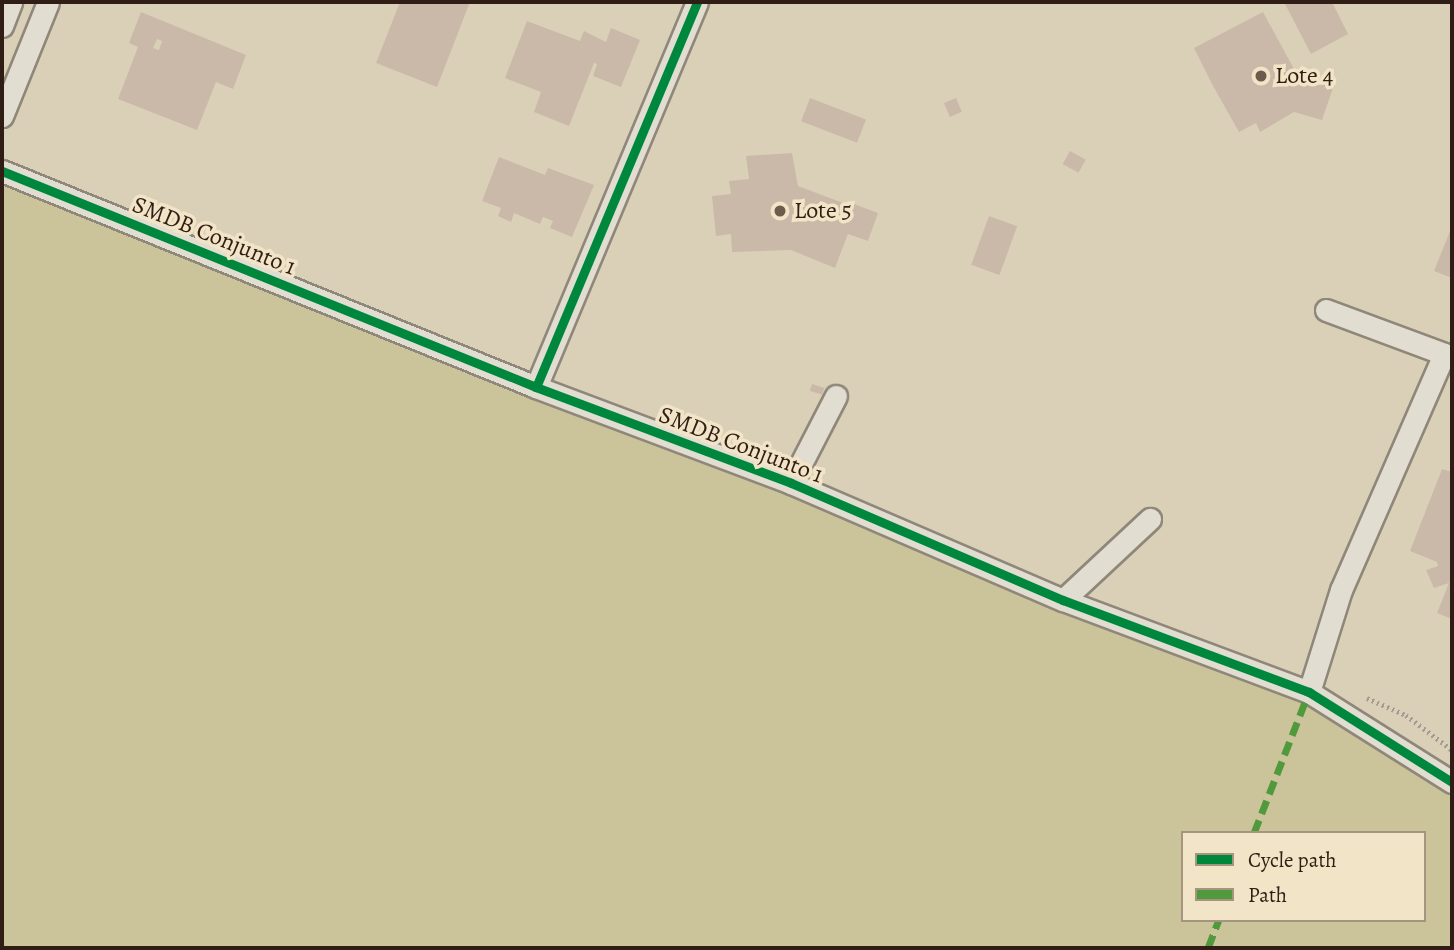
<!DOCTYPE html>
<style>
body{margin:0}
#map{position:relative;width:1454px;height:950px;overflow:hidden;background:#dad0b8;font-family:Alegreya,serif}
div>[style]{position:absolute}
.green>*{inset:0;background:#cbc49a}
.building>*{inset:0;background:#cab9a9;transform-origin:0 0}
.path>*{height:4.5px;margin-top:-2.25px;transform-origin:0;background:repeating-linear-gradient(90deg,#a29c93 0 2px,transparent 0 5.5px)}
.roads{filter:drop-shadow(2px 0 #8f8779) drop-shadow(-2px 0 #8f8779) drop-shadow(0 2px #8f8779) drop-shadow(0 -2px #8f8779)}
.minor>*{height:21px;margin:-10.5px;padding:0 10.5px;transform-origin:10.5px;border-radius:10.5px;background:#e2ddd1}
.quiet>*{height:7px;margin-top:-3.5px;transform-origin:0;background:repeating-linear-gradient(90deg,#509a3d 0 14px,transparent 0 21px)}
.cycleway>*{height:9px;margin:-4.5px;padding:0 4.5px;transform-origin:4.5px;border-radius:4.5px;background:#00873e}
.dots>*{width:19px;height:19px;translate:-50% -50%;box-sizing:border-box;border:4px solid #f1e4c7;border-radius:50%}
span{translate:-50% -50%;white-space:nowrap;text-align:center;line-height:1.15;-webkit-text-stroke:7px #f1e4c7;paint-order:stroke}
.poi-label{font-size:24px;color:#301d15}
.left{translate:0 -50%;text-align:left}
.street-label{font-size:24px;color:#301d15}
.frame{position:absolute;inset:0;border:4px solid #301d15;pointer-events:none}
.legend{position:absolute;left:1181px;top:831px;width:245px;height:91px;box-sizing:border-box;background:#f1e4c7;border:2px solid #a49480;margin:0;padding:9px 12px;list-style:none;font-size:21px;color:#301d15}
.legend li{display:flex;align-items:center;gap:14px;height:35px}
.legend b{width:35px;border:2px solid #a49480}
</style>
<div id="map">
<div class="green">
<i style="clip-path:polygon(evenodd,2px 172px,1309px 692px,1452px 788px,1452px 948px,2px 948px,2px 172px,1183px 833px,1424px 833px,1424px 920px,1183px 920px,1183px 833px)"></i>
</div>
<div class="building">
<i style="clip-path:polygon(400px 2px,470px 2px,437px 87px,376px 63px)"></i>
<i style="clip-path:polygon(1284px 2px,1332px 2px,1348px 34px,1311px 54px)"></i>
<i style="clip-path:polygon(evenodd,141px 12px,246px 55px,233px 89px,216px 82px,197px 130px,118px 99px,138px 47px,129px 43px,141px 12px,157px 39px,162px 41px,159px 50px,153px 48px,157px 39px)"></i>
<i style="clip-path:polygon(1263px 12px,1294px 69px,1335px 82px,1322px 120px,1294px 112px,1260px 132px,1256px 123px,1239px 132px,1212px 84px,1194px 48px)"></i>
<i style="clip-path:polygon(527px 21px,580px 41px,584px 31px,606px 42px,611px 28px,640px 40px,621px 87px,593px 76px,597px 64px,594px 63px,569px 126px,534px 112px,541px 92px,505px 78px)"></i>
<i style="left:810px;top:98px;width:60px;height:25px;rotate:21deg"></i>
<i style="left:956px;top:98px;width:15px;height:13px;rotate:67deg"></i>
<i style="left:1070px;top:151px;width:18px;height:15px;rotate:29deg"></i>
<i style="clip-path:polygon(792px 153px,798px 186px,846px 204px,844px 209px,851px 212px,854px 204px,878px 213px,868px 241px,848px 234px,835px 268px,791px 250px,732px 252px,731px 234px,716px 236px,712px 196px,731px 194px,729px 181px,749px 179px,746px 156px)"></i>
<i style="clip-path:polygon(499px 157px,545px 175px,548px 168px,594px 185px,572px 237px,550px 228px,553px 221px,543px 217px,540px 224px,514px 213px,511px 222px,498px 216px,501px 208px,482px 201px)"></i>
<i style="left:989px;top:216px;width:30px;height:52px;rotate:20deg"></i>
<i style="clip-path:polygon(1452px 226px,1452px 278px,1434px 271px)"></i>
<i style="left:812px;top:384px;width:13px;height:7px;rotate:18deg"></i>
<i style="clip-path:polygon(1442px 469px,1452px 472px,1452px 619px,1437px 613px,1449px 583px,1434px 588px,1426px 570px,1438px 566px,1437px 562px,1410px 551px)"></i>
</div>
<div class="path">
<i style="left:1367px;top:698px;width:43px;rotate:23.6deg"></i>
<i style="left:1406px;top:715px;width:58px;rotate:37.3deg"></i>
</div>
<div class="roads">
<div class="minor">
<i style="left:2px;top:26px;width:26px;rotate:-69deg"></i>
<i style="left:2px;top:116px;width:123px;rotate:-68deg"></i>
<i style="left:2px;top:171px;width:576px;rotate:22.02deg"></i>
<i style="left:536px;top:387px;width:272px;rotate:20.6deg"></i>
<i style="left:791px;top:483px;width:296px;rotate:23.3deg"></i>
<i style="left:1063px;top:600px;width:263px;rotate:20.5deg"></i>
<i style="left:1309px;top:692px;width:169px;rotate:32.2deg"></i>
<i style="left:1326px;top:310px;width:126px;rotate:20.4deg"></i>
<i style="left:536px;top:387px;width:417px;rotate:-67.3deg"></i>
<i style="left:791px;top:483px;width:98px;rotate:-62.7deg"></i>
<i style="left:1063px;top:600px;width:119px;rotate:-43deg"></i>
<i style="left:1309px;top:692px;width:107px;rotate:-72.6deg"></i>
<i style="left:1341px;top:590px;width:257px;rotate:-66.4deg"></i>
<i style="left:1444px;top:354px;width:9px;rotate:21deg"></i>
</div>
</div>
<div class="quiet">
<i style="left:1254px;top:833px;width:151px;rotate:-68.7deg"></i>
<i style="left:1208px;top:948px;width:30px;rotate:-69deg"></i>
</div>
<div class="cycleway">
<i style="left:2px;top:171px;width:576px;rotate:22.02deg"></i>
<i style="left:536px;top:387px;width:272px;rotate:20.6deg"></i>
<i style="left:791px;top:483px;width:296px;rotate:23.3deg"></i>
<i style="left:1063px;top:600px;width:263px;rotate:20.5deg"></i>
<i style="left:1309px;top:692px;width:169px;rotate:32.2deg"></i>
<i style="left:536px;top:387px;width:417px;rotate:-67.3deg"></i>
</div>
<div class="dots">
<i style="left:1261px;top:76px;background:#6c5c4e"></i>
<i style="left:780px;top:211px;background:#6c5c4e"></i>
</div>
<div class="poi-label">
<span class="left" style="left:1275px;top:76px">Lote 4</span>
<span class="left" style="left:794px;top:211px">Lote 5</span>
</div>
<div class="street-label">
<span style="left:214px;top:236px;rotate:22deg">SMDB Conjunto 1</span>
<span style="left:741px;top:445px;rotate:21deg">SMDB Conjunto 1</span>
</div>
<div class="frame"></div>
<ul class="legend">
<li><b style="height:9px;background:#00873e"></b>Cycle path</li>
<li><b style="height:9px;background:#509a3d"></b>Path</li>
</ul>
</div>
